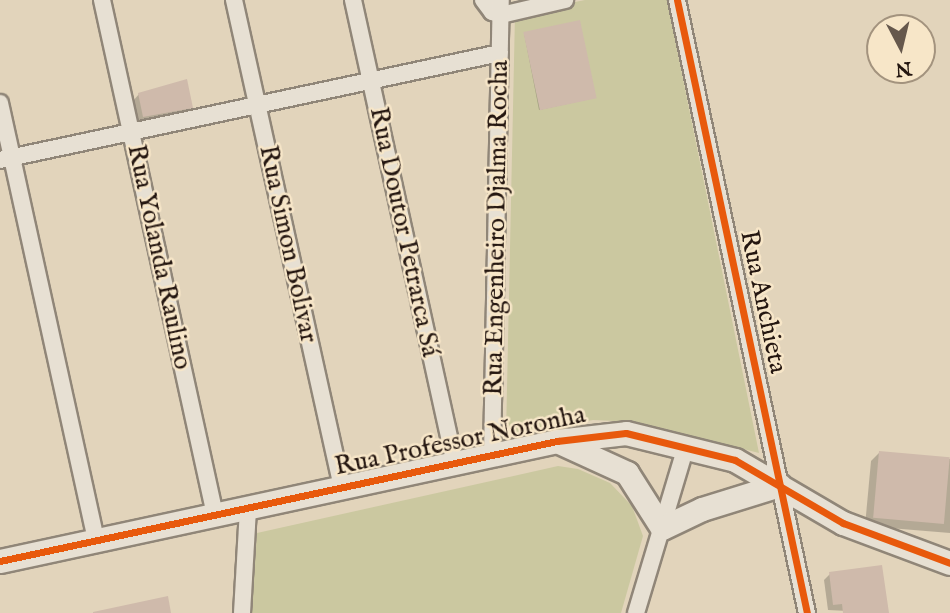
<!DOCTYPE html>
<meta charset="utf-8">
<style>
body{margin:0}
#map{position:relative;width:950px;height:613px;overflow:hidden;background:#e2d4bb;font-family:"IM FELL English",serif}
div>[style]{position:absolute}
.green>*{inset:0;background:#cbc8a0}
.shadow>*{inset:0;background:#0003}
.building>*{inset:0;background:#cfbaab;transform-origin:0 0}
.roads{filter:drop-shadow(2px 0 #908678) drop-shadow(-2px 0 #908678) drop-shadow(0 2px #908678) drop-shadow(0 -2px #908678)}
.street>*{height:16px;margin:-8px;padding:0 8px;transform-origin:8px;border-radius:8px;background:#e7e0d3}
.secondary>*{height:23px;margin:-11.5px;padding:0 11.5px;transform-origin:11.5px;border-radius:11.5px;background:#e7e0d3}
.cycleway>*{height:7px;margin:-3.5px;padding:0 3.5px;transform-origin:3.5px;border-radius:3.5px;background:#e8590c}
span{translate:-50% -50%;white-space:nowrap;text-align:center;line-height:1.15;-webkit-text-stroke:5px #f7e6c8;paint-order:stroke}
.street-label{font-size:26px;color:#241610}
.north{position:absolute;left:866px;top:14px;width:70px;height:70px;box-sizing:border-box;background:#f7e6c8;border:2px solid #a3937e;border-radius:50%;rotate:173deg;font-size:19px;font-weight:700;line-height:28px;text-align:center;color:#241610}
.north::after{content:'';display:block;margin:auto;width:24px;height:32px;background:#66584c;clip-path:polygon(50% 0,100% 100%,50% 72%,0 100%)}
</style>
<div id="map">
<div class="green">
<i style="clip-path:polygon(585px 0,667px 0,759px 453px,637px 422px,593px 420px,506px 435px,515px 14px)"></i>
<i style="clip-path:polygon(558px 466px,578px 469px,610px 483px,632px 506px,643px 536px,621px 613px,251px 613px,257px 533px)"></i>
</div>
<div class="shadow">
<i style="clip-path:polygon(524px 33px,594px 98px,539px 110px)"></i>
<i style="clip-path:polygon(139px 94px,191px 108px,185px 114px,137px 122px,133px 101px)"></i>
<i style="clip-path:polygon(879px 453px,950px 459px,950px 533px,865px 526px,871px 461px)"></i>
<i style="clip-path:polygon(830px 574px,887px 613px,828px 610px,824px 580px)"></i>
</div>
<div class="building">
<i style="left:580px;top:20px;width:80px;height:58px;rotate:78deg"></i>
<i style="clip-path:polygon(187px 79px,193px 108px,143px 117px,138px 93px)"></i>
<i style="left:879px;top:451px;width:71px;height:67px;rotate:5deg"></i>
<i style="clip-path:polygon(882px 565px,889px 613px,843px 613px,842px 604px,833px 605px,829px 572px)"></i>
<i style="clip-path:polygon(168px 596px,171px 613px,93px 613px,93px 612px)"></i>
</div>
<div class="roads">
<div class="street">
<i style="left:102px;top:0;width:527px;rotate:77.62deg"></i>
<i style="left:234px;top:0;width:500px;rotate:77.5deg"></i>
<i style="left:353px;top:0;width:476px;rotate:77.6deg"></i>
<i style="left:483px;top:0;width:15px;rotate:53deg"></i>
<i style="left:492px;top:12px;width:9px;rotate:18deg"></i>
<i style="left:677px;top:0;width:627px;rotate:78.03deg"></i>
<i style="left:501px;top:15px;width:66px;rotate:-13.2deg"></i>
<i style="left:0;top:103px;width:446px;rotate:77.6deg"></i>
<i style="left:0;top:160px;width:511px;rotate:-12.08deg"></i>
<i style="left:492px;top:456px;width:456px;rotate:-88.9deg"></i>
<i style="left:242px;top:613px;width:105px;rotate:-86.7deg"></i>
<i style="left:636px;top:613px;width:174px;rotate:-73.3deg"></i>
</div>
<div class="secondary">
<i style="left:557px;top:441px;width:77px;rotate:24.6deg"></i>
<i style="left:627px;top:473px;width:65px;rotate:57.5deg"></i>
<i style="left:662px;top:528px;width:44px;rotate:-25.4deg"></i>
<i style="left:702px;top:509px;width:81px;rotate:-17.3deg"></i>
<i style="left:0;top:561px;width:570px;rotate:-12.16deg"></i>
<i style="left:557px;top:441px;width:69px;rotate:-6.6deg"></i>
<i style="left:626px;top:433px;width:112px;rotate:13.9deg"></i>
<i style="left:735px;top:460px;width:125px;rotate:30.3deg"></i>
<i style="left:843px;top:523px;width:114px;rotate:20.5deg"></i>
</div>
</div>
<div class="cycleway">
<i style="left:677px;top:0;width:627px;rotate:78.03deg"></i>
<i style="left:0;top:561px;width:570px;rotate:-12.16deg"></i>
<i style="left:557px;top:441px;width:69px;rotate:-6.6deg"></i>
<i style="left:626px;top:433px;width:112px;rotate:13.9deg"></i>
<i style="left:735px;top:460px;width:125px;rotate:30.3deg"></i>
<i style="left:843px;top:523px;width:114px;rotate:20.5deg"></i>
</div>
<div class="street-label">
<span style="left:497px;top:228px;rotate:-89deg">Rua Engenheiro Djalma Rocha</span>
<span style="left:404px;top:232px;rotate:78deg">Rua Doutor Petrarca Sá</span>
<span style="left:288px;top:244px;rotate:78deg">Rua Simon Bolivar</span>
<span style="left:159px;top:257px;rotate:78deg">Rua Yolanda Raulino</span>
<span style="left:763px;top:302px;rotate:78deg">Rua Anchieta</span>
<span style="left:460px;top:441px;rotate:-12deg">Rua Professor Noronha</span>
</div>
<div class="north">N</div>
</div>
